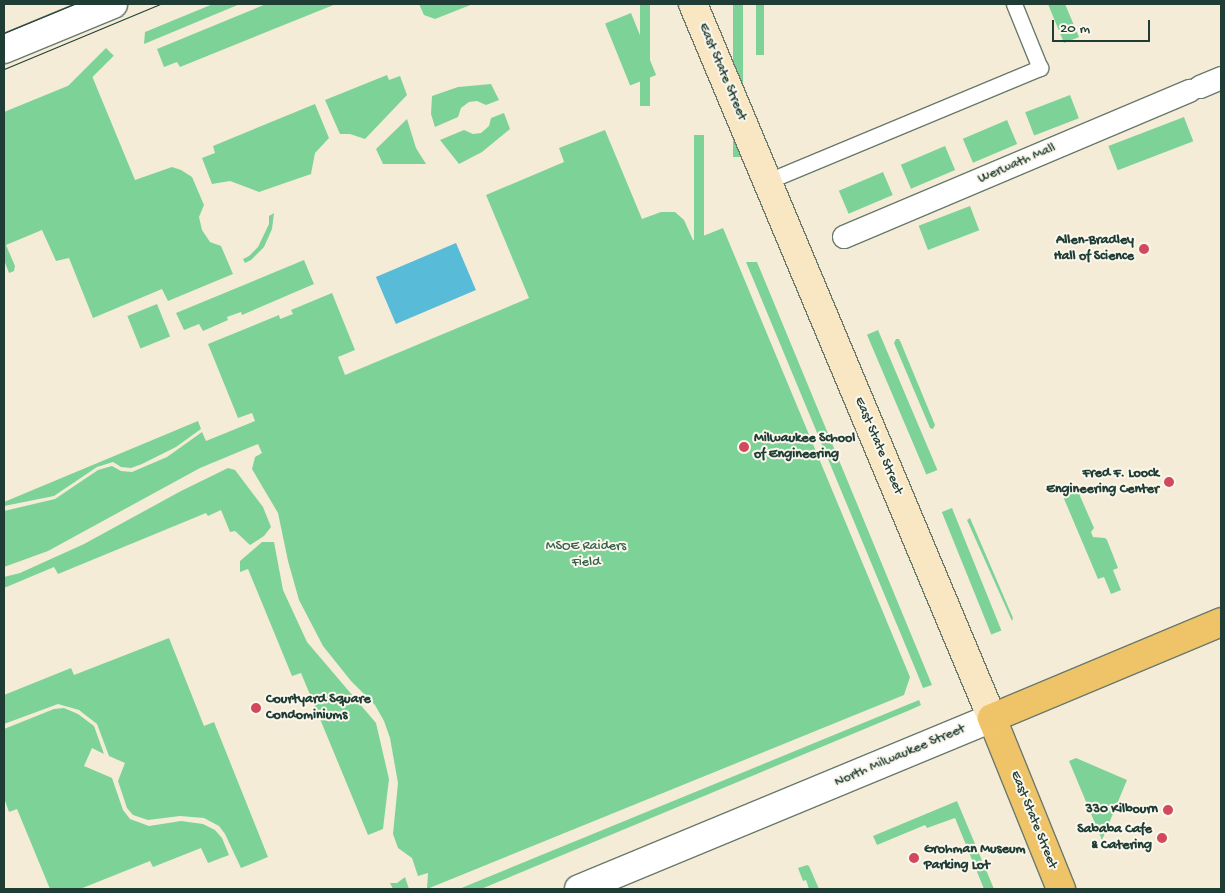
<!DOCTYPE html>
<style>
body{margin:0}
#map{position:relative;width:1225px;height:893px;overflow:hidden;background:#f5ecd7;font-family:"Gochi Hand",sans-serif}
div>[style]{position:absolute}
.green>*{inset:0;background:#7dd397;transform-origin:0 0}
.water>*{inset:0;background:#58bbd7;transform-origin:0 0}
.roads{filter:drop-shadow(1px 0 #6a7a6d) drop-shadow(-1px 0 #6a7a6d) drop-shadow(0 1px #6a7a6d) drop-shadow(0 -1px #6a7a6d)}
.service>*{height:15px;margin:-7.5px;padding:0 7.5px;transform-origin:7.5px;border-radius:7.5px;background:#fff}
.pedestrian>*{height:22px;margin:-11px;padding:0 11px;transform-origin:11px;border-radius:11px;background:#fff}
.tertiary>*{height:28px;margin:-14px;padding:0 14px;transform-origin:14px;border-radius:14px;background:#fff}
.secondary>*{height:28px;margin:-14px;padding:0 14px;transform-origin:14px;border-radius:14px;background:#f9e7c3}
.primary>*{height:28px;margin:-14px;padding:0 14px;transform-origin:14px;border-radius:14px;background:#efc469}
.tram>*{height:1px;margin:-0.5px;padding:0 0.5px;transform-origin:0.5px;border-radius:0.5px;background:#1f3d34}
.dots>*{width:14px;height:14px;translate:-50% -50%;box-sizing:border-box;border:2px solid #fbf7ec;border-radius:50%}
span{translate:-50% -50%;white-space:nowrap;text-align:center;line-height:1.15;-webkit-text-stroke:4px #fbf7ec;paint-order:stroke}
.street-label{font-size:14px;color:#1f3d34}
.poi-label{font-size:14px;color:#1f3d34;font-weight:700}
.right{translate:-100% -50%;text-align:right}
.left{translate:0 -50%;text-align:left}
.park-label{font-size:14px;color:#36624d}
.frame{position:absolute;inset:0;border:5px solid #1f3d34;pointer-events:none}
.scale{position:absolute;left:1052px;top:20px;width:98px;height:22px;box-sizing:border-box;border:2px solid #1f3d34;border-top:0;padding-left:6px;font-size:15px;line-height:18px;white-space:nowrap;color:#1f3d34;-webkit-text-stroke:4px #fbf7ec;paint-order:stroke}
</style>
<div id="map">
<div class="green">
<i style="clip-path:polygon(213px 4px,240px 4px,144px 44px,145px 32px)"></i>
<i style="clip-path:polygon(266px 4px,336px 4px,180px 67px,177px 62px,164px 67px,157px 49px)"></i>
<i style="clip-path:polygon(419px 4px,473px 4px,435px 19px,424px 15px)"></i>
<i style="left:640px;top:4px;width:10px;height:102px"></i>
<i style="left:733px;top:4px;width:10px;height:153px"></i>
<i style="left:756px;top:4px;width:8px;height:51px"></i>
<i style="clip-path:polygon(1048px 4px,1065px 4px,1079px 37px,1064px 43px)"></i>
<i style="left:631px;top:13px;width:67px;height:28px;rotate:68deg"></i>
<i style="left:106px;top:48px;width:11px;height:111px;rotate:45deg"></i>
<i style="clip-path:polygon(387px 75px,389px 80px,400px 76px,407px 95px,365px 139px,350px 134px,340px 134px,325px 100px)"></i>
<i style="clip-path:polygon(92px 76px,135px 180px,172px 167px,181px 170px,192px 177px,204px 205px,199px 217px,202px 230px,210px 242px,221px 246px,233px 274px,168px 301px,162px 289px,93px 318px,69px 258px,56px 261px,42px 230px,6px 245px,15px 266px,14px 271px,9px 273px,4px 260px,4px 112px)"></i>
<i style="clip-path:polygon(491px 84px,499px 100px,486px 105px,477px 101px,469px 102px,461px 108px,458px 117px,435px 127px,431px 114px,432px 96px,458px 87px)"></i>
<i style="left:1070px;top:95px;width:25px;height:48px;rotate:69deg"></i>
<i style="clip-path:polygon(315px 104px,329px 138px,315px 153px,311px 174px,259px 192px,230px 181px,212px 184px,202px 158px,215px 153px,213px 146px)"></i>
<i style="clip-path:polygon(504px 113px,510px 129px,482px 152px,459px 164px,440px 140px,464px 130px,473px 134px,481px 133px,489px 126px,491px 118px)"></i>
<i style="left:1184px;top:117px;width:26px;height:81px;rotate:69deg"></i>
<i style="clip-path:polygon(407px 119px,416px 148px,426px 164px,383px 164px,376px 149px)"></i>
<i style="left:1007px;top:120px;width:26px;height:48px;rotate:67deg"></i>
<i style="clip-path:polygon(605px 130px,642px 219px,661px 212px,675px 212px,684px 220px,693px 240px,723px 228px,910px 677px,904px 695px,427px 889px,428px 873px,418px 876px,412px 858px,398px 848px,393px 834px,398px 783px,390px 738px,384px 721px,375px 705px,351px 681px,323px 646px,299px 600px,288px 561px,278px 513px,252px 469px,255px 457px,262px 453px,258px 444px,200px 468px,48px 551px,4px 567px,4px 511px,55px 499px,98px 470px,112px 466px,121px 471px,132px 472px,167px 457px,202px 432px,206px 441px,255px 421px,252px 413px,238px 418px,208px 344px,279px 315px,280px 319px,293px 314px,291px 310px,332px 293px,355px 350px,338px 357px,345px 375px,529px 298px,486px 195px,564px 162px,559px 148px)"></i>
<i style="left:694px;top:135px;width:10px;height:129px"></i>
<i style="left:945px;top:146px;width:26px;height:48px;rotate:67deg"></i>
<i style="left:883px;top:172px;width:25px;height:48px;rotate:67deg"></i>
<i style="left:970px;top:206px;width:26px;height:55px;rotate:69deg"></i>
<i style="clip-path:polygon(274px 213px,272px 229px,264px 247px,251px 260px,245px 263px,243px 259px,249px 256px,258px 247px,269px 224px,269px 216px)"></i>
<i style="clip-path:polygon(304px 260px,314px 284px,242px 315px,241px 312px,227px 317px,228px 320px,203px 331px,199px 324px,184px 330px,176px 313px)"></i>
<i style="clip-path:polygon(746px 262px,757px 262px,932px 685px,923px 688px,917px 673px)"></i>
<i style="left:157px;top:304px;width:35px;height:32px;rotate:68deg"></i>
<i style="left:878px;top:330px;width:152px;height:12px;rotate:67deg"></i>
<i style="clip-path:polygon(896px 339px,899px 339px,901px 343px,935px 425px,933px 429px,930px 428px,894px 343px)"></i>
<i style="clip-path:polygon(198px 421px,201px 429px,176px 447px,142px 464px,131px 468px,121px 467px,113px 462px,97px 467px,54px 496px,4px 506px,4px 502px)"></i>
<i style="clip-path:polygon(228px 468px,235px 470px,263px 507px,271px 527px,264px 536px,250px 545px,235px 531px,230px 532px,221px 510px,208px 516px,206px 513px,58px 574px,54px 567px,4px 588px,4px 577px,20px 573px,84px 544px,181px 491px)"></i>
<i style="clip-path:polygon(1072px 488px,1077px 489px,1094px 528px,1091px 532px,1093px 537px,1105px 538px,1107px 540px,1118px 568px,1113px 570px,1121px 590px,1111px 594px,1104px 577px,1098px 579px,1062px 494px)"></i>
<i style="left:952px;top:508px;width:132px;height:11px;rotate:68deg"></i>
<i style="clip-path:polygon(970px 518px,1013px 618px,1012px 621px,967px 520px)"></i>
<i style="clip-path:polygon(262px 542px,274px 542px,283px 590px,307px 642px,376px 723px,389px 779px,383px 829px,368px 835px,301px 673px,292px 676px,248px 569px,240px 572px,240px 561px)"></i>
<i style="clip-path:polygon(169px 638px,204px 726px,214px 722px,268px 857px,241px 868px,225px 834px,219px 826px,204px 818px,180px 816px,148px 820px,133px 815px,127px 808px,118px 781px,125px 763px,109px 756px,97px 724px,79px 710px,58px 704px,4px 724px,4px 695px,71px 668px,74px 675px)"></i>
<i style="clip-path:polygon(919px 700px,921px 705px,910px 710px,481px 889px,459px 889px)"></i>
<i style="clip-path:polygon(64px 708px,78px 714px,94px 726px,104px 754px,92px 748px,84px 766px,112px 778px,123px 810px,130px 819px,149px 826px,181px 821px,203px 824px,215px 830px,222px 838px,229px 855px,208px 863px,201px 848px,153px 867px,150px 861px,80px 889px,50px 889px,17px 809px,9px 812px,4px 798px,4px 729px,54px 709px)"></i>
<i style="clip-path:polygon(1076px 758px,1127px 780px,1102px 840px,1069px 761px)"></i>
<i style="clip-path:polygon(957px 801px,994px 889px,984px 889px,955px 818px,927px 828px,925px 825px,877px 845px,873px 836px)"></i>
<i style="clip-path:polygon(807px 865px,809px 866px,819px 889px,809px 889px,806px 880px,803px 881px,798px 868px)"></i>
<i style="clip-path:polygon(405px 877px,409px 889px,393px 889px,390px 883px,397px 883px)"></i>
</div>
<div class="water">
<i style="left:456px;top:243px;width:51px;height:87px;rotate:67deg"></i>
</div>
<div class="roads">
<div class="service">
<i style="left:768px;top:181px;width:295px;rotate:-22.6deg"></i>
<i style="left:1040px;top:68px;width:69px;rotate:-112.1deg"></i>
</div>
<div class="pedestrian">
<i style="left:1200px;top:87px;width:23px;rotate:-23deg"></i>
<i style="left:844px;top:237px;width:376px;rotate:-22.9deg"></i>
</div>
<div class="tertiary">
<i style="left:4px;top:49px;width:118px;rotate:-22.4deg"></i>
<i style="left:579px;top:889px;width:447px;rotate:-22.5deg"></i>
</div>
<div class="secondary">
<i style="left:693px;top:4px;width:774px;rotate:67.28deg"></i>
</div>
<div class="primary">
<i style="left:1061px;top:889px;width:184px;rotate:-112deg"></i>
<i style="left:992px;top:718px;width:248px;rotate:-22.7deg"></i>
</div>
</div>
<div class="tram">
<i style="left:4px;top:33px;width:76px;rotate:-22.5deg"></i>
<i style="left:4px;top:69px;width:169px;rotate:-22.6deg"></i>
</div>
<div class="dots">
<i style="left:1144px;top:249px;background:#d1495b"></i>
<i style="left:744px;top:447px;background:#d1495b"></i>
<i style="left:1169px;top:482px;background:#d1495b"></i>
<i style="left:256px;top:708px;background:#d1495b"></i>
<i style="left:1168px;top:810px;background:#d1495b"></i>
<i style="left:1162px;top:838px;background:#d1495b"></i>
<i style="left:914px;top:858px;background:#d1495b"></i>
</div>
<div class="street-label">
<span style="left:722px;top:72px;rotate:67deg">East State Street</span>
<span style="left:1017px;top:164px;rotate:-23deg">Werwath Mall</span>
<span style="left:878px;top:446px;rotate:67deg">East State Street</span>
<span style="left:900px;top:756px;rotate:-23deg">North Milwaukee Street</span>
<span style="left:1033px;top:820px;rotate:68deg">East State Street</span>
</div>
<div class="poi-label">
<span class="right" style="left:1134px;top:249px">Allen-Bradley<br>Hall of Science</span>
<span class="left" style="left:754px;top:447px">Milwaukee School<br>of Engineering</span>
<span class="right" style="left:1159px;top:482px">Fred F. Loock<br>Engineering Center</span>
<span class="left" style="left:266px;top:708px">Courtyard Square<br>Condominiums</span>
<span class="right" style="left:1158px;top:810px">330 Kilbourn</span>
<span class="right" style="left:1152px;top:838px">Sababa Cafe<br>&amp; Catering</span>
<span class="left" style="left:924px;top:858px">Grohman Museum<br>Parking Lot</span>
</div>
<div class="park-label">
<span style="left:586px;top:555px">MSOE Raiders<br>Field</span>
</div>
<div class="frame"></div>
<div class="scale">20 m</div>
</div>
